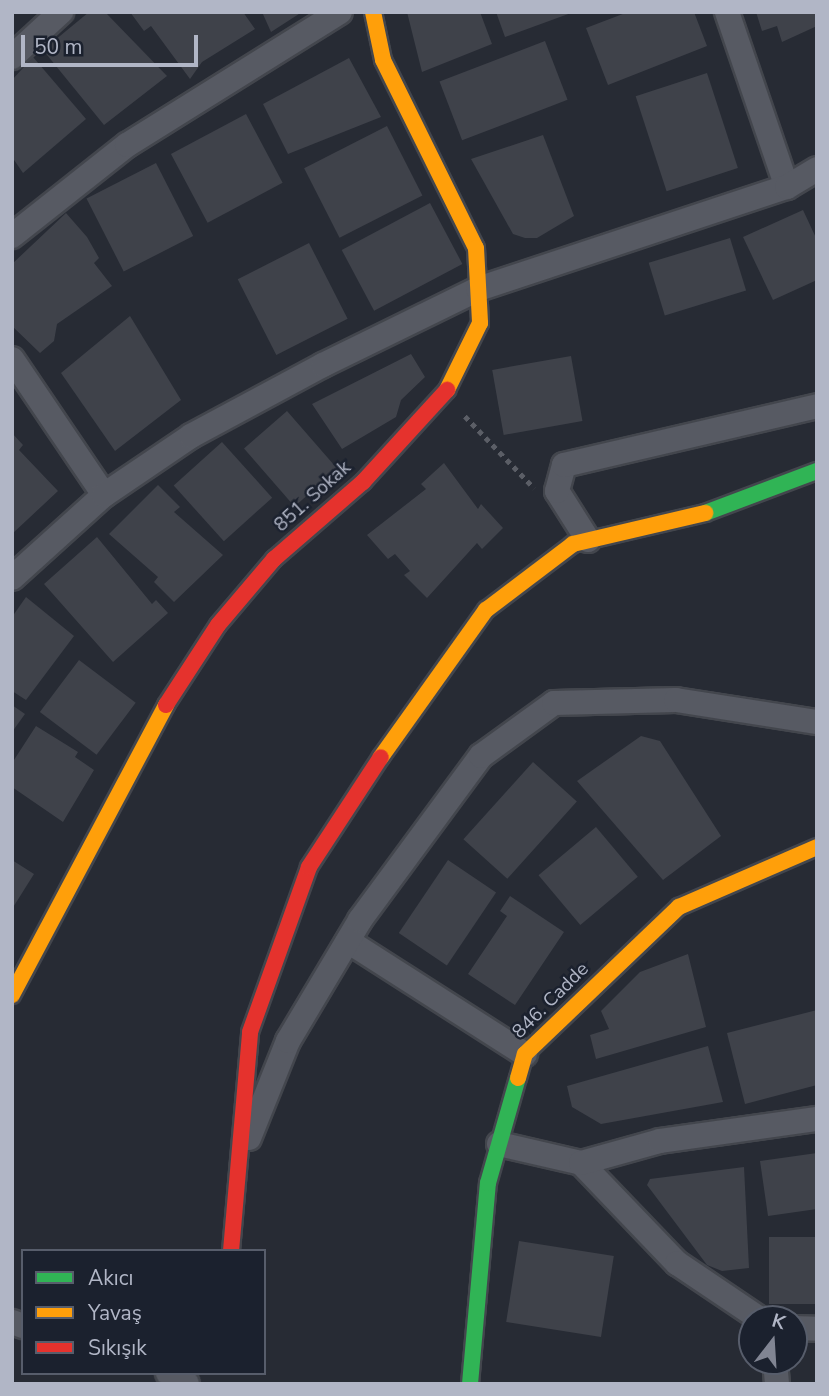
<!DOCTYPE html>
<meta charset="utf-8">
<style>
body{margin:0}
#map{position:relative;width:829px;height:1396px;overflow:hidden;background:#272b34;font-family:"Nunito Sans",sans-serif}
div>[style]{position:absolute}
.building>*{inset:0;background:#3f424a;transform-origin:0 0}
.path>*{height:4.5px;margin-top:-2.25px;transform-origin:0;background:repeating-linear-gradient(90deg,#5b5e66 0 5px,transparent 0 10px)}
.roads{filter:drop-shadow(2px 0 #43464d) drop-shadow(-2px 0 #43464d) drop-shadow(0 2px #43464d) drop-shadow(0 -2px #43464d)}
.street>*{height:24px;margin:-12px;padding:0 12px;transform-origin:12px;border-radius:12px;background:#575a63}
.fast>*{height:16px;margin:-8px;padding:0 8px;transform-origin:8px;border-radius:8px;background:#30b455}
.slow>*{height:16px;margin:-8px;padding:0 8px;transform-origin:8px;border-radius:8px;background:#ff9f0a}
.jam>*{height:16px;margin:-8px;padding:0 8px;transform-origin:8px;border-radius:8px;background:#e5322d}
span{translate:-50% -50%;white-space:nowrap;text-align:center;line-height:1.15;-webkit-text-stroke:5px #1b212e;paint-order:stroke}
.street-label{font-size:19px;color:#b1b6c6}
.frame{position:absolute;inset:0;border:14px solid #b1b6c6;pointer-events:none}
.legend{position:absolute;left:21px;top:1249px;width:245px;height:126px;box-sizing:border-box;background:#1b212e;border:2px solid #575d6b;margin:0;padding:9px 12px;list-style:none;font-size:21px;color:#b1b6c6}
.legend li{display:flex;align-items:center;gap:14px;height:35px}
.legend b{width:35px;border:2px solid #575d6b}
.north{position:absolute;left:738px;top:1305px;width:70px;height:70px;box-sizing:border-box;background:#1b212e;border:2px solid #575d6b;border-radius:50%;rotate:17deg;font-size:19px;font-weight:700;line-height:28px;text-align:center;color:#b1b6c6}
.north::after{content:'';display:block;margin:auto;width:24px;height:32px;background:#818593;clip-path:polygon(50% 0,100% 100%,50% 72%,0 100%)}
.scale{position:absolute;left:21px;top:35px;width:177px;height:32px;box-sizing:border-box;border:4px solid #b1b6c6;border-top:0;padding-left:9px;font-size:21px;line-height:24px;white-space:nowrap;color:#b1b6c6;-webkit-text-stroke:5px #1b212e;paint-order:stroke}
</style>
<div id="map">
<div class="building">
<i style="clip-path:polygon(89px 12px,105px 12px,167px 76px,104px 125px,43px 50px)"></i>
<i style="clip-path:polygon(130px 12px,243px 12px,255px 29px,202px 62px,190px 79px,151px 26px,144px 31px)"></i>
<i style="clip-path:polygon(262px 12px,302px 12px,271px 32px)"></i>
<i style="clip-path:polygon(407px 12px,480px 12px,492px 44px,422px 72px)"></i>
<i style="clip-path:polygon(496px 12px,571px 12px,571px 13px,505px 37px)"></i>
<i style="clip-path:polygon(628px 12px,694px 12px,707px 46px,608px 85px,586px 28px)"></i>
<i style="clip-path:polygon(756px 12px,817px 12px,817px 26px,782px 42px,777px 26px,762px 31px)"></i>
<i style="left:545px;top:41px;width:63px;height:113px;rotate:69deg"></i>
<i style="clip-path:polygon(33px 57px,86px 119px,23px 173px,12px 157px,12px 80px)"></i>
<i style="clip-path:polygon(349px 58px,381px 117px,288px 154px,263px 104px)"></i>
<i style="left:707px;top:73px;width:100px;height:75px;rotate:72deg"></i>
<i style="left:246px;top:114px;width:78px;height:85px;rotate:62deg"></i>
<i style="left:387px;top:126px;width:78px;height:93px;rotate:63deg"></i>
<i style="clip-path:polygon(543px 135px,574px 216px,537px 238px,525px 238px,513px 234px,471px 159px)"></i>
<i style="left:156px;top:163px;width:82px;height:78px;rotate:63deg"></i>
<i style="left:430px;top:203px;width:69px;height:100px;rotate:62deg"></i>
<i style="clip-path:polygon(803px 210px,817px 240px,817px 280px,773px 300px,743px 237px)"></i>
<i style="clip-path:polygon(66px 213px,87px 237px,99px 258px,94px 263px,112px 286px,57px 324px,54px 341px,40px 353px,12px 326px,12px 264px)"></i>
<i style="left:730px;top:238px;width:55px;height:85px;rotate:73deg"></i>
<i style="left:309px;top:243px;width:85px;height:80px;rotate:63deg"></i>
<i style="clip-path:polygon(130px 316px,181px 400px,115px 451px,61px 373px)"></i>
<i style="clip-path:polygon(411px 354px,425px 377px,401px 400px,396px 417px,342px 449px,312px 404px)"></i>
<i style="left:571px;top:356px;width:66px;height:80px;rotate:80deg"></i>
<i style="left:287px;top:411px;width:77px;height:57px;rotate:49deg"></i>
<i style="clip-path:polygon(12px 433px,23px 445px,19px 450px,58px 491px,12px 534px)"></i>
<i style="left:222px;top:442px;width:75px;height:65px;rotate:48deg"></i>
<i style="clip-path:polygon(444px 463px,478px 509px,481px 504px,503px 528px,482px 549px,477px 543px,427px 598px,404px 575px,410px 571px,395px 554px,388px 559px,367px 535px,426px 489px,421px 484px)"></i>
<i style="clip-path:polygon(158px 485px,180px 507px,174px 512px,223px 555px,174px 602px,154px 582px,158px 577px,109px 534px)"></i>
<i style="clip-path:polygon(97px 537px,152px 604px,156px 600px,168px 613px,113px 662px,44px 584px)"></i>
<i style="clip-path:polygon(26px 597px,74px 636px,26px 700px,12px 691px,12px 617px)"></i>
<i style="left:79px;top:660px;width:71px;height:65px;rotate:37deg"></i>
<i style="clip-path:polygon(12px 705px,25px 714px,12px 732px)"></i>
<i style="clip-path:polygon(36px 726px,78px 752px,75px 757px,94px 770px,63px 822px,12px 787px,12px 763px)"></i>
<i style="clip-path:polygon(641px 736px,660px 741px,721px 836px,663px 880px,577px 781px)"></i>
<i style="left:533px;top:762px;width:59px;height:104px;rotate:42deg"></i>
<i style="left:596px;top:827px;width:65px;height:75px;rotate:50deg"></i>
<i style="clip-path:polygon(12px 860px,34px 874px,12px 909px)"></i>
<i style="left:448px;top:860px;width:58px;height:88px;rotate:34deg"></i>
<i style="clip-path:polygon(510px 896px,564px 932px,515px 1005px,468px 974px,507px 916px,500px 911px)"></i>
<i style="clip-path:polygon(688px 954px,706px 1027px,596px 1059px,590px 1035px,609px 1029px,601px 1011px,640px 972px)"></i>
<i style="clip-path:polygon(817px 1010px,817px 1085px,745px 1104px,727px 1033px)"></i>
<i style="clip-path:polygon(708px 1046px,723px 1102px,601px 1124px,572px 1107px,567px 1086px)"></i>
<i style="clip-path:polygon(817px 1153px,817px 1209px,768px 1216px,760px 1161px)"></i>
<i style="clip-path:polygon(744px 1167px,749px 1268px,722px 1271px,707px 1265px,647px 1185px,650px 1179px)"></i>
<i style="left:817px;top:1237px;width:67px;height:48px;rotate:90deg"></i>
<i style="left:519px;top:1241px;width:96px;height:82px;rotate:9deg"></i>
</div>
<div class="path">
<i style="left:465px;top:416px;width:100px;rotate:46.2deg"></i>
</div>
<div class="roads">
<div class="street">
<i style="left:727px;top:12px;width:185px;rotate:71.1deg"></i>
<i style="left:12px;top:57px;width:67px;rotate:-42.6deg"></i>
<i style="left:12px;top:236px;width:147px;rotate:-38.4deg"></i>
<i style="left:127px;top:145px;width:251px;rotate:-32deg"></i>
<i style="left:12px;top:359px;width:164px;rotate:55.9deg"></i>
<i style="left:588px;top:540px;width:58px;rotate:-122.3deg"></i>
<i style="left:557px;top:491px;width:27px;rotate:-75deg"></i>
<i style="left:564px;top:465px;width:260px;rotate:-13.1deg"></i>
<i style="left:12px;top:578px;width:124px;rotate:-42.1deg"></i>
<i style="left:104px;top:495px;width:105px;rotate:-34.1deg"></i>
<i style="left:191px;top:436px;width:150px;rotate:-28.3deg"></i>
<i style="left:323px;top:365px;width:173px;rotate:-26.1deg"></i>
<i style="left:478px;top:289px;width:325px;rotate:-18.3deg"></i>
<i style="left:787px;top:187px;width:35px;rotate:-31deg"></i>
<i style="left:348px;top:941px;width:210px;rotate:32.6deg"></i>
<i style="left:249px;top:1138px;width:105px;rotate:-68.1deg"></i>
<i style="left:288px;top:1041px;width:141px;rotate:-59.2deg"></i>
<i style="left:360px;top:920px;width:204px;rotate:-53.6deg"></i>
<i style="left:481px;top:756px;width:90px;rotate:-36deg"></i>
<i style="left:554px;top:703px;width:122px;rotate:-1.4deg"></i>
<i style="left:676px;top:700px;width:143px;rotate:8.9deg"></i>
<i style="left:499px;top:1144px;width:84px;rotate:13deg"></i>
<i style="left:581px;top:1163px;width:139px;rotate:46.2deg"></i>
<i style="left:677px;top:1263px;width:100px;rotate:34deg"></i>
<i style="left:581px;top:1163px;width:82px;rotate:-15.6deg"></i>
<i style="left:660px;top:1141px;width:159px;rotate:-8deg"></i>
<i style="left:12px;top:1322px;width:12px;rotate:20deg"></i>
<i style="left:794px;top:1328px;width:23px;rotate:2deg"></i>
<i style="left:775px;top:1361px;width:23px;rotate:85deg"></i>
<i style="left:168px;top:1373px;width:21px;rotate:28deg"></i>
</div>
<div class="fast">
<i style="left:705px;top:513px;width:120px;rotate:-20.6deg"></i>
<i style="left:470px;top:1384px;width:202px;rotate:-84.9deg"></i>
<i style="left:488px;top:1183px;width:109px;rotate:-74.1deg"></i>
</div>
<div class="slow">
<i style="left:373px;top:12px;width:49px;rotate:78.2deg"></i>
<i style="left:383px;top:60px;width:210px;rotate:63.7deg"></i>
<i style="left:476px;top:248px;width:75px;rotate:86.9deg"></i>
<i style="left:480px;top:323px;width:75px;rotate:116.2deg"></i>
<i style="left:381px;top:757px;width:181px;rotate:-54.5deg"></i>
<i style="left:486px;top:610px;width:109px;rotate:-37.2deg"></i>
<i style="left:573px;top:544px;width:136px;rotate:-13.2deg"></i>
<i style="left:12px;top:995px;width:328px;rotate:-62deg"></i>
<i style="left:518px;top:1078px;width:25px;rotate:-74deg"></i>
<i style="left:525px;top:1054px;width:213px;rotate:-43.7deg"></i>
<i style="left:679px;top:907px;width:150px;rotate:-23.5deg"></i>
</div>
<div class="jam">
<i style="left:166px;top:705px;width:95px;rotate:-57deg"></i>
<i style="left:218px;top:625px;width:87px;rotate:-49.7deg"></i>
<i style="left:274px;top:559px;width:118px;rotate:-40.9deg"></i>
<i style="left:363px;top:482px;width:125px;rotate:-47.6deg"></i>
<i style="left:231px;top:1251px;width:220px;rotate:-85deg"></i>
<i style="left:250px;top:1032px;width:175px;rotate:-70.3deg"></i>
<i style="left:309px;top:867px;width:131px;rotate:-56.8deg"></i>
</div>
</div>
<div class="street-label">
<span style="left:313px;top:497px;rotate:-42deg">851. Sokak</span>
<span style="left:551px;top:1001px;rotate:-45deg">846. Cadde</span>
</div>
<div class="frame"></div>
<ul class="legend">
<li><b style="height:9px;background:#30b455"></b>Akıcı</li>
<li><b style="height:9px;background:#ff9f0a"></b>Yavaş</li>
<li><b style="height:9px;background:#e5322d"></b>Sıkışık</li>
</ul>
<div class="north">K</div>
<div class="scale">50 m</div>
</div>
